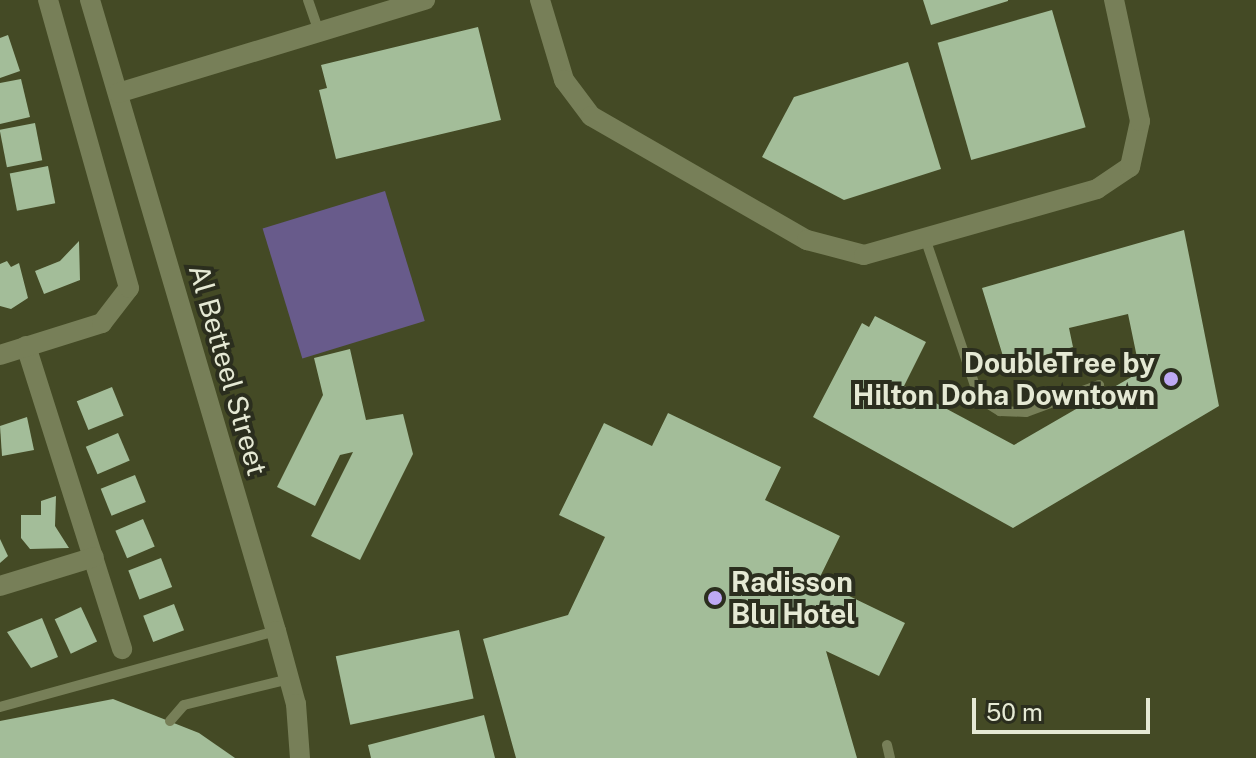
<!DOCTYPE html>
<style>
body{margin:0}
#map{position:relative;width:1256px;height:758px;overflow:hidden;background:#444a25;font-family:"Public Sans",sans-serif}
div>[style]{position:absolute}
.green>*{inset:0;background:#685b8b;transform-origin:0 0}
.building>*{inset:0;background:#a3bd99;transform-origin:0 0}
.service>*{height:10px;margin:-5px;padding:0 5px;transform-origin:5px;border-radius:5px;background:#777f58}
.minor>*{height:20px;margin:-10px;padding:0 10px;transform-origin:10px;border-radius:10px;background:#777f58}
.dots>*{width:22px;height:22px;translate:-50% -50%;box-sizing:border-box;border:4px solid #2b2e1e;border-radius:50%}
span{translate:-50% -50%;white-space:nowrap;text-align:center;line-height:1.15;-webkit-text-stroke:8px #2b2e1e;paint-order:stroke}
.poi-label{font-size:28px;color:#e5e9d4;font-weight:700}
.right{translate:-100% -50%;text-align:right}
.left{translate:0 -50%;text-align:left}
.street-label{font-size:28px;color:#e5e9d4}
.scale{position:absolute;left:972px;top:698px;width:178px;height:36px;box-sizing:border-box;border:4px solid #e5e9d4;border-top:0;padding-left:10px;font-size:24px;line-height:28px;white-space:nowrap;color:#e5e9d4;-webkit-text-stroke:6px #2b2e1e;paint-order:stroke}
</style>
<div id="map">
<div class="green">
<i style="left:385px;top:191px;width:136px;height:128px;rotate:73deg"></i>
</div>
<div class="building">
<i style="clip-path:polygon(923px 0,1008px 0,1008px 1px,931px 25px)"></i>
<i style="left:1052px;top:10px;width:122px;height:119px;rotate:74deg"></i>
<i style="clip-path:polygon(478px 27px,501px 120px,336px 159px,319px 90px,327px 88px,321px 65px)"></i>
<i style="clip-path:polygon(8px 35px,20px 71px,0 78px,0 38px)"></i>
<i style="clip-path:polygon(908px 62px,941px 169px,844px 200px,762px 157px,794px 97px)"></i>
<i style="clip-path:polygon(21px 79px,30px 117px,0 124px,0 83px)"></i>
<i style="left:35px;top:123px;width:38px;height:36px;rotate:79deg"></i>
<i style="left:48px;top:166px;width:38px;height:39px;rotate:79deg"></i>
<i style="clip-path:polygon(1184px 230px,1219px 406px,1013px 528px,813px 417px,862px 323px,869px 327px,875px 316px,926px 342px,904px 386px,1014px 445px,1140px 372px,1128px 314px,1069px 328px,1073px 347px,1006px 366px,982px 288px)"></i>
<i style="clip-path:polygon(79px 241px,80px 280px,44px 294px,35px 271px,60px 261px)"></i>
<i style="clip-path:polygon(7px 261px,11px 267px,19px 263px,28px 298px,11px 309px,0 306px,0 264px)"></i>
<i style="clip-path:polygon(350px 349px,366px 420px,403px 414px,413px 454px,360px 560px,311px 536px,353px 452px,340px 455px,315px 506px,277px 487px,323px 395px,314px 358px)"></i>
<i style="left:112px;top:387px;width:31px;height:38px;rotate:68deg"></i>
<i style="clip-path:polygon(668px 413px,781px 467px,765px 500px,840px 536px,818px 581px,905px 623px,879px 676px,826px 651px,857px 758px,516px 758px,483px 639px,568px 615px,605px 537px,559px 515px,604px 423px,652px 446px)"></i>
<i style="clip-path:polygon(27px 417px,34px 450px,2px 456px,0 426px)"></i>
<i style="left:118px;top:433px;width:30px;height:35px;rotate:67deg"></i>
<i style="left:135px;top:475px;width:29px;height:37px;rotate:68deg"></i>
<i style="clip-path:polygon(56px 496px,55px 526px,69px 548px,30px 549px,21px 538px,21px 515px,41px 515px,41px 501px)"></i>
<i style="left:143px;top:519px;width:30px;height:30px;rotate:67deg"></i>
<i style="clip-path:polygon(0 539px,8px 556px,0 563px)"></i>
<i style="left:161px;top:558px;width:31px;height:35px;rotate:69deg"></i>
<i style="left:174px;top:604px;width:28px;height:33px;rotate:69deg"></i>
<i style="left:81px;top:607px;width:38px;height:29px;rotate:65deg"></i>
<i style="clip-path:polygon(42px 618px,58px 657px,31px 668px,7px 632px)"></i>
<i style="left:459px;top:630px;width:70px;height:126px;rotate:78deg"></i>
<i style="clip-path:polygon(113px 699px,199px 733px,235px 758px,0 758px,0 721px)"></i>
<i style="clip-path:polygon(484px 715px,495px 758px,371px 758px,368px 745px)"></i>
</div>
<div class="service">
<i style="left:308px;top:0;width:34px;rotate:71deg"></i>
<i style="left:926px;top:241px;width:166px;rotate:71.3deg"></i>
<i style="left:979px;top:398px;width:25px;rotate:32deg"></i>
<i style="left:1000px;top:411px;width:26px;rotate:2deg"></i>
<i style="left:1026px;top:412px;width:78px;rotate:-20.3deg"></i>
<i style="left:0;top:707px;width:286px;rotate:-15.4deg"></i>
<i style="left:170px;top:721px;width:21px;rotate:-49deg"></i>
<i style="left:184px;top:705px;width:108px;rotate:-13.9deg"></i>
<i style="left:887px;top:745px;width:13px;rotate:77deg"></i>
</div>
<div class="minor">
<i style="left:90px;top:0;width:658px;rotate:73.58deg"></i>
<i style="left:276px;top:631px;width:76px;rotate:74.7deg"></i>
<i style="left:296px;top:704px;width:54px;rotate:85.8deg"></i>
<i style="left:540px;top:0;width:84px;rotate:73.3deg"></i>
<i style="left:564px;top:80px;width:45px;rotate:53.1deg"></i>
<i style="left:591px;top:116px;width:249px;rotate:29.9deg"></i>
<i style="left:807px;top:240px;width:59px;rotate:14.7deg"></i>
<i style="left:864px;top:255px;width:242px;rotate:-15.8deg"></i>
<i style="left:1097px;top:189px;width:40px;rotate:-34deg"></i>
<i style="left:1130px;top:167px;width:47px;rotate:-77.7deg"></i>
<i style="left:1140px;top:121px;width:124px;rotate:-102.1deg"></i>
<i style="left:118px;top:93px;width:321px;rotate:-16.9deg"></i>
<i style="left:26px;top:346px;width:318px;rotate:72.4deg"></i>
<i style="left:0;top:355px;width:107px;rotate:-17.4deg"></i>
<i style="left:102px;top:323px;width:44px;rotate:-52.4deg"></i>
<i style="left:129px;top:288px;width:299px;rotate:-105.7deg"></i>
<i style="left:0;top:586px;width:98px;rotate:-17.1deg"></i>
</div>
<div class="dots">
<i style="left:1171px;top:379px;background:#bea9f4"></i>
<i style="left:715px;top:598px;background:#bea9f4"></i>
</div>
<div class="poi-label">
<span class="right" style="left:1155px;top:379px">DoubleTree by<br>Hilton Doha Downtown</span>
<span class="left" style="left:731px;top:598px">Radisson<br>Blu Hotel</span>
</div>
<div class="street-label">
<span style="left:228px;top:370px;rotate:74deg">Al Betteel Street</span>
</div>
<div class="scale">50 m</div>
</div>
